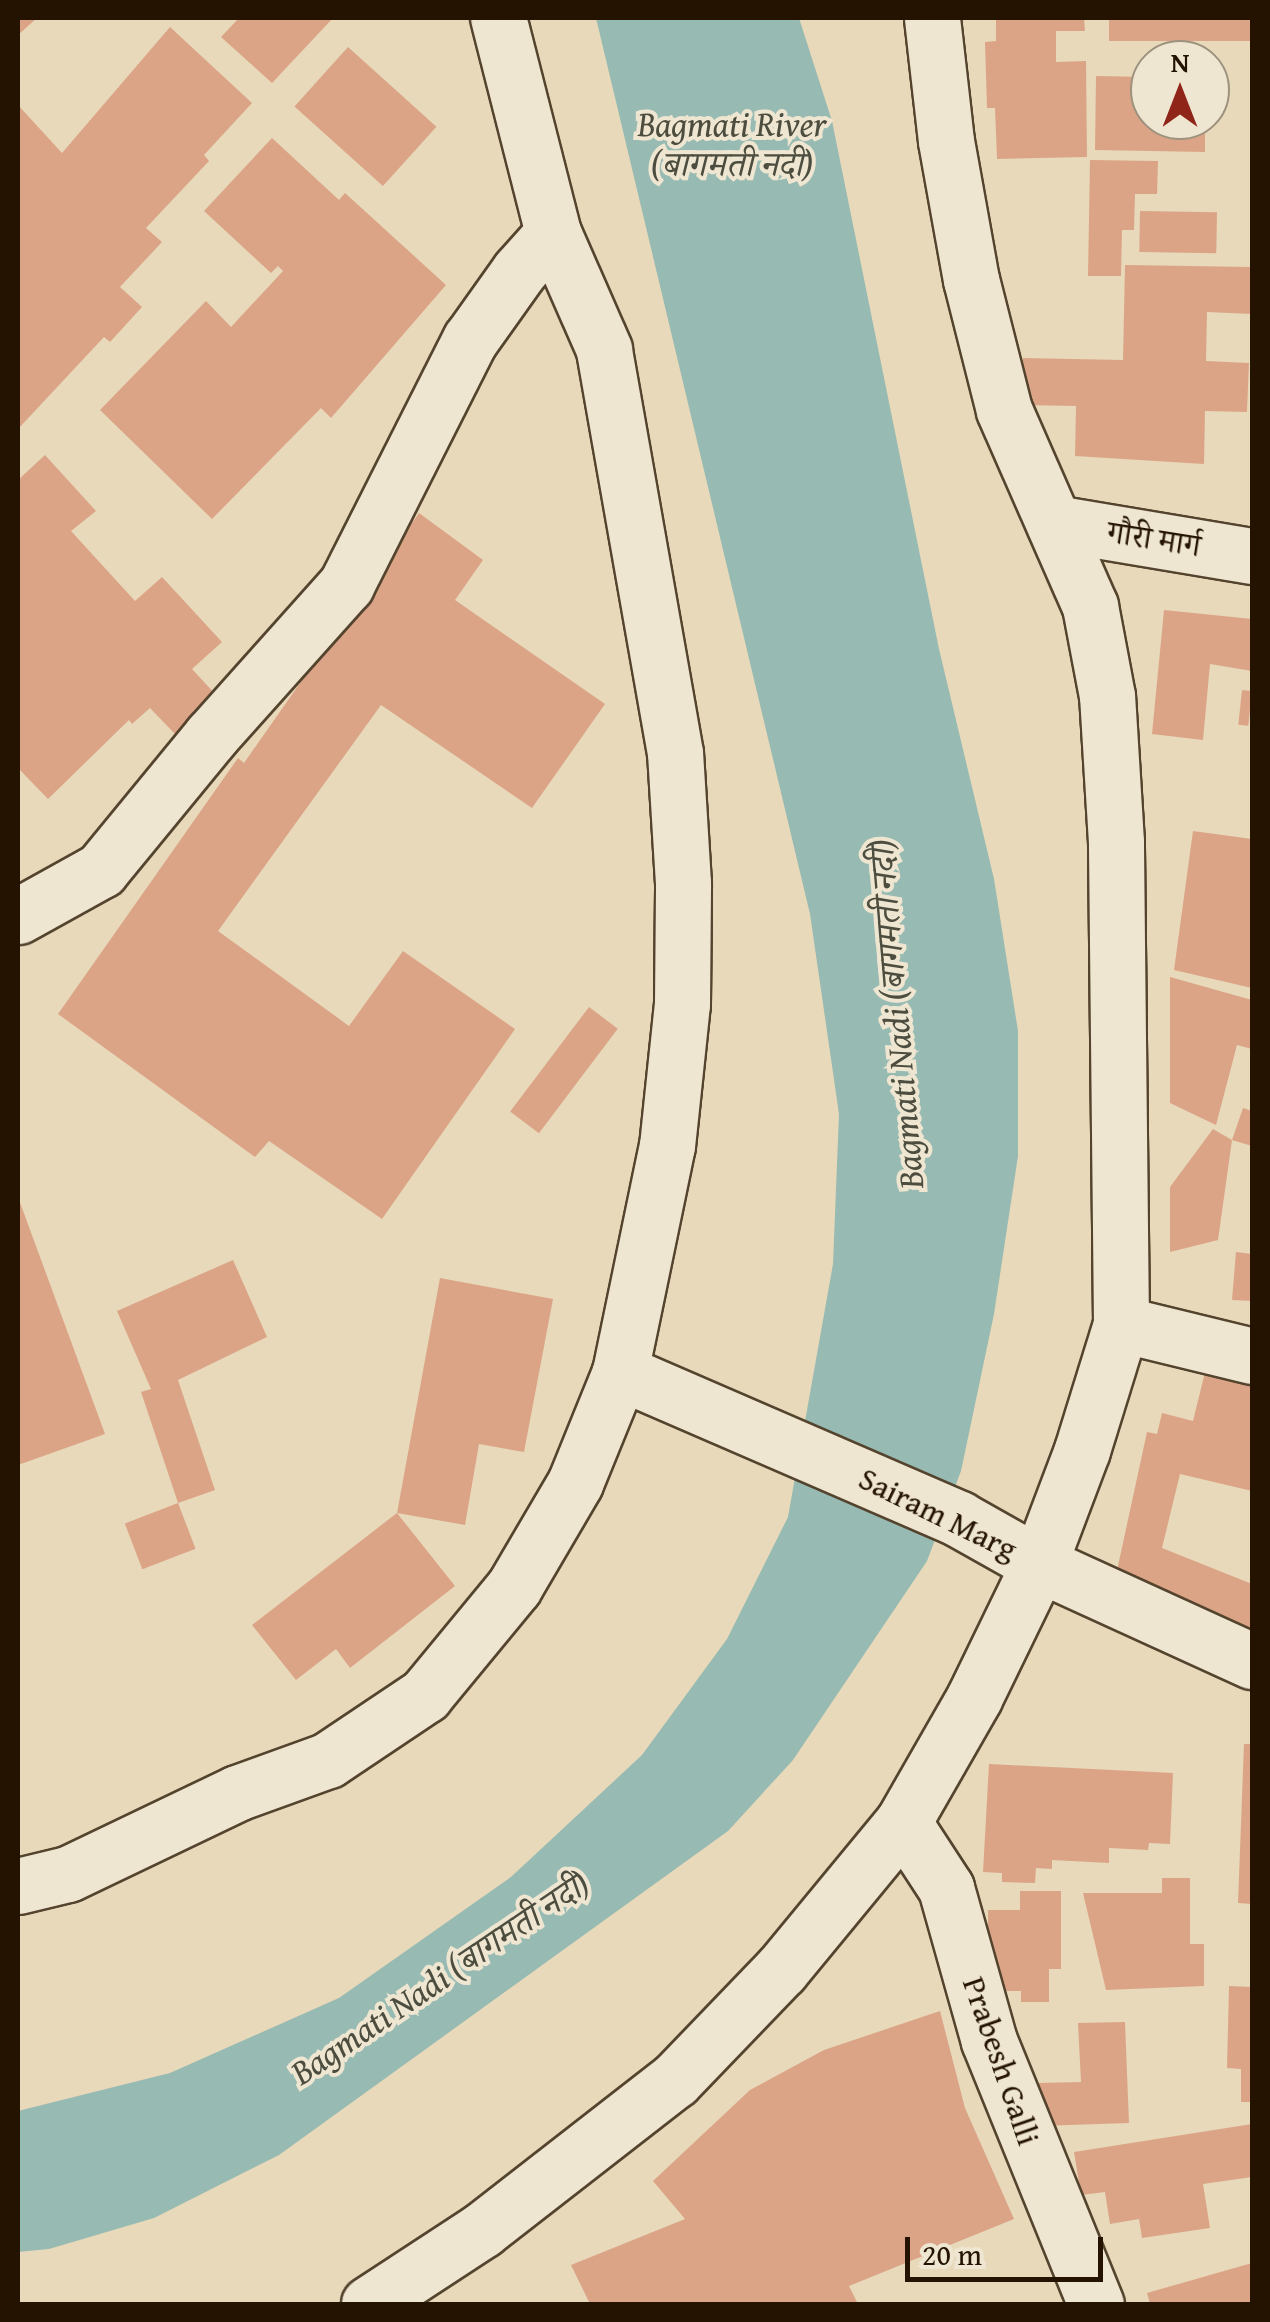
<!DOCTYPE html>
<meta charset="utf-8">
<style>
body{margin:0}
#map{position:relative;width:1270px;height:2322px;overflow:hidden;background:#e7d9ba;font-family:"Gentium Book Plus","Noto Serif Devanagari",serif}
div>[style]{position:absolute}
.water>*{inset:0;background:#97bab2}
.building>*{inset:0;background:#dca487;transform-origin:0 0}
.roads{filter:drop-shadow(2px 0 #54442e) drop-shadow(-2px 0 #54442e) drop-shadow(0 2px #54442e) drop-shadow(0 -2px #54442e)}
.street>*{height:55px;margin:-27.5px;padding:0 27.5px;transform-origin:27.5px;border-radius:27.5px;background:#efe6d2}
span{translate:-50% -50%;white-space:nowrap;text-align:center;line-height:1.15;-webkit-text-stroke:8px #efe6d2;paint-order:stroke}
.street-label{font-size:32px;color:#231300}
.water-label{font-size:35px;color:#4c4d3e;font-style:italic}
.frame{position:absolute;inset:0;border:20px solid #231300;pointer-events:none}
.north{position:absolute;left:1130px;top:40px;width:100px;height:100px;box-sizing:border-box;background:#efe6d2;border:2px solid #9d927e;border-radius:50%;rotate:0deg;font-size:28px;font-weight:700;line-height:40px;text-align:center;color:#231300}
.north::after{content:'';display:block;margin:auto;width:35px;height:45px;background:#8f2418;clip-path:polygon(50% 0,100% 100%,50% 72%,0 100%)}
.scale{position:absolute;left:905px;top:2237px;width:198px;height:45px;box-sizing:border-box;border:5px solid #231300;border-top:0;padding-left:12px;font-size:30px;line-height:35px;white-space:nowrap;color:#231300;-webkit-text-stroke:8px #efe6d2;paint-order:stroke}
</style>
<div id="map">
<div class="water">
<i style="clip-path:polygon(596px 18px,799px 18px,832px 121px,939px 649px,994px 879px,1018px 1031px,1018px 1156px,994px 1314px,961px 1471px,927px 1561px,793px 1760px,728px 1831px,279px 2155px,154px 2218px,49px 2249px,18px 2252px,18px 2111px,170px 2073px,339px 1998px,511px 1877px,642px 1755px,727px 1639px,788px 1517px,833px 1264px,839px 1114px,810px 914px)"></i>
</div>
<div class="building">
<i style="clip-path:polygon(18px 18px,37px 18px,18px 35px)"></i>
<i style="clip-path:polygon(239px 18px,333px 18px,272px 83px,221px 37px)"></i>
<i style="clip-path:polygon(996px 18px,1084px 18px,1085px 31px,1056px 31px,1056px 62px,1086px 61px,1087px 157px,997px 159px,995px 108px,987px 108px,985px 42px,996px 41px)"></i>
<i style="left:1109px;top:18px;width:143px;height:23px"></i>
<i style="clip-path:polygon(170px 27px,252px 103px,204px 155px,209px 161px,146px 228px,162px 242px,120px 287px,142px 307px,110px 342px,104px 337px,18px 429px,18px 105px,62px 153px)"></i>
<i style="left:348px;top:47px;width:119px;height:80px;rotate:42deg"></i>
<i style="clip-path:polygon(1096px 76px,1150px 77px,1150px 120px,1205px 120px,1205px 152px,1095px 150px)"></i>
<i style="clip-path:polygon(272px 138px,339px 200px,345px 193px,446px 285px,331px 418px,321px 408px,212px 519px,100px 410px,206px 301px,231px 327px,283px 271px,278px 266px,271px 273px,204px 211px)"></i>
<i style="clip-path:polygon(1090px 160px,1158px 161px,1157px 194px,1135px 194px,1134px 230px,1122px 230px,1121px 276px,1088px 276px)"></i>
<i style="left:1140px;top:211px;width:77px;height:41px;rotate:1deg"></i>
<i style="clip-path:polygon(1125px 265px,1252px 267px,1252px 314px,1207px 312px,1206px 361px,1249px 363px,1247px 412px,1205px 411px,1204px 464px,1075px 456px,1076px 406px,1022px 405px,1023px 358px,1123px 360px)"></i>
<i style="clip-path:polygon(45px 455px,96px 511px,71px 531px,135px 601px,162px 577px,222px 642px,192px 669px,217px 696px,175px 734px,150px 708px,132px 724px,129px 720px,48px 799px,18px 768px,18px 480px)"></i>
<i style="clip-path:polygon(419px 513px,483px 560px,455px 600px,605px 704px,532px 808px,381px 705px,218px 931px,349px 1026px,403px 951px,515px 1029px,382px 1219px,269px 1141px,255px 1157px,58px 1014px,238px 758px,244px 763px)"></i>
<i style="clip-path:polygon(1164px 610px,1252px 619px,1252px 671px,1210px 664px,1203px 740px,1152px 734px)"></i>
<i style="left:1242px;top:690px;width:10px;height:35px;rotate:6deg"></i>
<i style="clip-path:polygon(1193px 831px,1252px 839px,1252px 988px,1174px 970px)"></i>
<i style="clip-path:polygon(1170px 977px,1252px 1000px,1252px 1049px,1237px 1045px,1216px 1125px,1170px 1103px)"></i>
<i style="left:589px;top:1007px;width:36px;height:131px;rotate:37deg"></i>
<i style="clip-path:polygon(1243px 1108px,1252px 1111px,1252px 1146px,1232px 1140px)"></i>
<i style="clip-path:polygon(1213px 1129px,1232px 1140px,1218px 1240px,1170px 1252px,1170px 1187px)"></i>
<i style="clip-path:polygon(18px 1197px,105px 1434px,18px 1465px)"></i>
<i style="clip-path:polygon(1236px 1252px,1252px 1254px,1252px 1301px,1232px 1300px)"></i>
<i style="clip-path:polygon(233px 1260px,267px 1337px,178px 1380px,215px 1490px,178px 1503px,141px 1392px,151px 1389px,117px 1311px)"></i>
<i style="clip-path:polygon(440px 1278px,553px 1299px,524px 1452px,479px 1444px,465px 1525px,397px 1513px)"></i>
<i style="clip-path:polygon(1208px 1360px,1252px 1371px,1252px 1491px,1180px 1474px,1162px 1548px,1252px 1584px,1252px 1640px,1113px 1589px,1147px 1432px,1157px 1434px,1162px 1413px,1193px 1421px)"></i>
<i style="left:178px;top:1503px;width:49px;height:57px;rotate:69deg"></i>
<i style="clip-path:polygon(397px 1513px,455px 1586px,350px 1668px,336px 1649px,296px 1680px,252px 1625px)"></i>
<i style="clip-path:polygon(1244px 1744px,1252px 1744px,1252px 1904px,1238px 1903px)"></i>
<i style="clip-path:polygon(989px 1764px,1173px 1773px,1170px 1844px,1149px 1843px,1148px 1850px,1109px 1848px,1109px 1863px,1052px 1860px,1052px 1869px,1036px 1868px,1035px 1883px,1002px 1882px,1002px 1873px,983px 1872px)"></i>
<i style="clip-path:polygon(1162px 1878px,1190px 1878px,1190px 1944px,1204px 1944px,1204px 1986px,1106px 1990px,1083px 1893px,1162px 1893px)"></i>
<i style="clip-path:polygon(1020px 1891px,1061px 1891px,1061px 1969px,1049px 1969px,1049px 2002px,1021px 2002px,1021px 1991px,988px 1991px,988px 1910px,1020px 1910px)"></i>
<i style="clip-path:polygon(1229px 1986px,1252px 1987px,1252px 2102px,1241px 2102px,1241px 2069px,1227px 2068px)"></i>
<i style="clip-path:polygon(940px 2011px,965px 2108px,1014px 2219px,849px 2286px,858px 2304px,590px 2304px,571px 2265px,685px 2219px,653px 2181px,750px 2090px,824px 2050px)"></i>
<i style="clip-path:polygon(1125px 2022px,1129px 2123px,1039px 2126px,1038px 2083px,1081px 2082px,1078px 2023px)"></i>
<i style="clip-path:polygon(1252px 2124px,1252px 2177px,1203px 2184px,1210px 2228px,1142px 2238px,1139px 2219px,1110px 2224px,1105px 2192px,1081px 2195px,1074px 2152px)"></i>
<i style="clip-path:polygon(1252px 2263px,1252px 2304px,1150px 2304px,1147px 2293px)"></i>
</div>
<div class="roads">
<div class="street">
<i style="left:1054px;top:523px;width:201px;rotate:9.5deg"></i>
<i style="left:18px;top:916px;width:95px;rotate:-29deg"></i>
<i style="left:101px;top:870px;width:173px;rotate:-50.6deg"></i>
<i style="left:211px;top:736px;width:203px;rotate:-48.2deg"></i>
<i style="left:346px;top:585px;width:275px;rotate:-63.2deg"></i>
<i style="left:470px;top:340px;width:85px;rotate:-54.6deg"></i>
<i style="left:519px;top:271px;width:51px;rotate:-48.2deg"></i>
<i style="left:1121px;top:1324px;width:135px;rotate:13.7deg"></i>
<i style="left:620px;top:1372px;width:369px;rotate:23.4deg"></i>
<i style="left:959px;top:1519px;width:92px;rotate:29.4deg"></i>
<i style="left:1039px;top:1564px;width:234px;rotate:24.5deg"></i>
<i style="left:903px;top:1822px;width:79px;rotate:56.9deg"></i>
<i style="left:946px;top:1888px;width:159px;rotate:74.3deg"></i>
<i style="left:989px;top:2041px;width:284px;rotate:67.9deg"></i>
<i style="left:18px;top:1886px;width:51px;rotate:-13.5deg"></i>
<i style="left:68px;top:1874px;width:187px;rotate:-25.6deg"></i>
<i style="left:237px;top:1793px;width:97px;rotate:-19.9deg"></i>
<i style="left:328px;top:1760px;width:117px;rotate:-33.8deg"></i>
<i style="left:425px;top:1695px;width:140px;rotate:-50.5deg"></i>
<i style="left:514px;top:1587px;width:121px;rotate:-59.6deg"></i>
<i style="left:575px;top:1483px;width:120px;rotate:-67.9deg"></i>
<i style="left:620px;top:1372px;width:231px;rotate:-78.3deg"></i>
<i style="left:667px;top:1146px;width:143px;rotate:-84deg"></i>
<i style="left:682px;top:1004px;width:121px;rotate:-89.5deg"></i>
<i style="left:683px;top:883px;width:130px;rotate:-93.5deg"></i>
<i style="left:675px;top:753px;width:410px;rotate:-100deg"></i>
<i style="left:604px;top:349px;width:127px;rotate:-113.7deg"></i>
<i style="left:553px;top:233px;width:222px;rotate:-104.3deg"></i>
<i style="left:369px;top:2304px;width:135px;rotate:-33.2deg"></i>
<i style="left:482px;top:2230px;width:244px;rotate:-37.9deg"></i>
<i style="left:675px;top:2080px;width:153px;rotate:-46.1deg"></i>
<i style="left:781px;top:1970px;width:192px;rotate:-50.5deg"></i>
<i style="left:903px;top:1822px;width:143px;rotate:-60.2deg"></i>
<i style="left:974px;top:1698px;width:149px;rotate:-64.1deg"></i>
<i style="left:1039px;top:1564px;width:122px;rotate:-69.3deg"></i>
<i style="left:1082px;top:1450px;width:132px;rotate:-72.8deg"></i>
<i style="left:1121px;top:1324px;width:482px;rotate:-90.6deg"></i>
<i style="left:1116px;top:842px;width:146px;rotate:-93.5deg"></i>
<i style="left:1107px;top:696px;width:92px;rotate:-100.7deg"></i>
<i style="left:1090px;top:606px;width:214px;rotate:-113.7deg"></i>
<i style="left:1004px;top:410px;width:134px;rotate:-104.2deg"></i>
<i style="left:971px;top:280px;width:141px;rotate:-100.2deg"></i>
<i style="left:946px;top:141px;width:124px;rotate:-96.5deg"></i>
</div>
</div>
<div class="street-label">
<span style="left:1154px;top:539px;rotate:9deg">गौरी मार्ग</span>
<span style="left:938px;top:1514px;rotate:26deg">Sairam Marg</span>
<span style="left:1001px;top:2061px;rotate:71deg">Prabesh Galli</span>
</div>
<div class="water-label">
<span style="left:732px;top:144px">Bagmati River<br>(बागमती नदी)</span>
<span style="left:896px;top:1014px;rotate:-95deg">Bagmati Nadi (बागमती नदी)</span>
<span style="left:440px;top:1978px;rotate:-34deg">Bagmati Nadi (बागमती नदी)</span>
</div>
<div class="frame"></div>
<div class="north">N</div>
<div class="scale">20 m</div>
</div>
